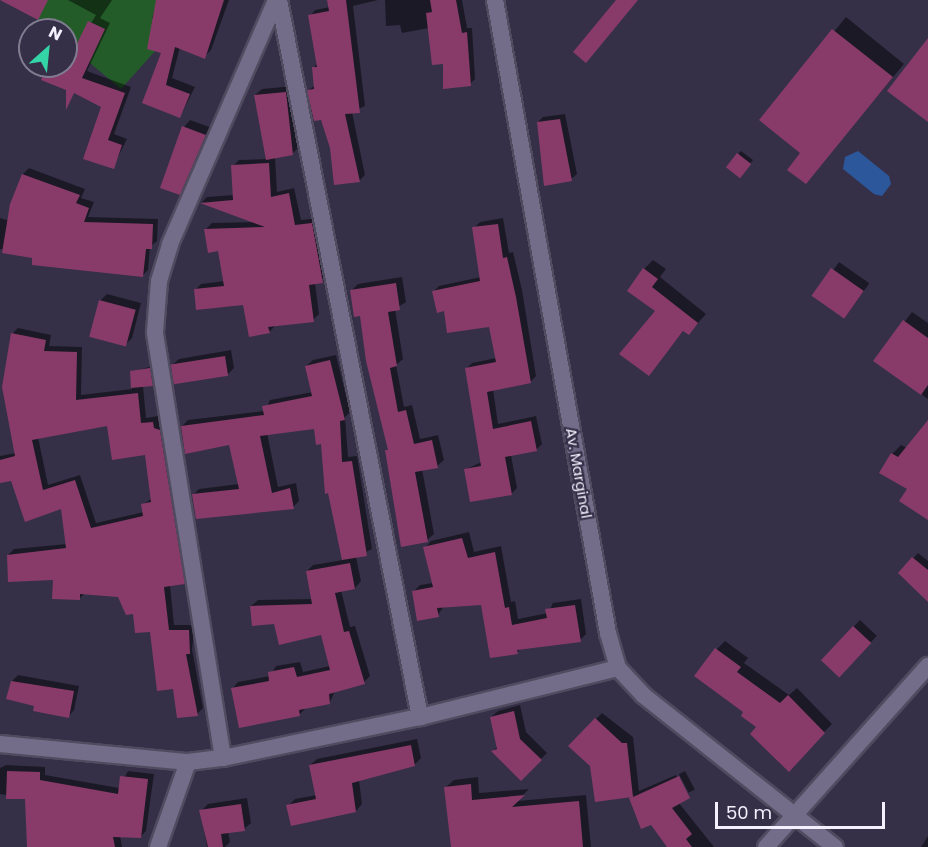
<!DOCTYPE html>
<style>
body{margin:0}
#map{position:relative;width:928px;height:847px;overflow:hidden;background:#353048;font-family:Poppins,sans-serif}
div>[style]{position:absolute}
.green>*{inset:0;background:#245c29}
.water>*{inset:0;background:#2d579b}
.shadow>*{inset:0;background:#0007;transform-origin:0 0}
.building>*{inset:0;background:#883b69;transform-origin:0 0}
.roads{filter:drop-shadow(2px 0 #514b60) drop-shadow(-2px 0 #514b60) drop-shadow(0 2px #514b60) drop-shadow(0 -2px #514b60)}
.minor>*{height:16px;margin:-8px;padding:0 8px;transform-origin:8px;border-radius:8px;background:#736d89}
span{translate:-50% -50%;white-space:nowrap;text-align:center;line-height:1.15;-webkit-text-stroke:4.5px #353048;paint-order:stroke}
.street-label{font-size:15px;color:#f4f1fe}
.north{position:absolute;left:18px;top:18px;width:60px;height:60px;box-sizing:border-box;background:#353048;border:2px solid #817d91;border-radius:50%;rotate:27deg;font-size:16px;font-weight:700;line-height:24px;text-align:center;color:#f4f1fe}
.north::after{content:'';display:block;margin:auto;width:21px;height:27px;background:#35d4a7;clip-path:polygon(50% 0,100% 100%,50% 72%,0 100%)}
.scale{position:absolute;left:715px;top:802px;width:170px;height:27px;box-sizing:border-box;border:3px solid #f4f1fe;border-top:0;padding-left:8px;font-size:18px;line-height:21px;white-space:nowrap;color:#f4f1fe;-webkit-text-stroke:4px #353048;paint-order:stroke}
</style>
<div id="map">
<div class="green">
<i style="clip-path:polygon(15px 0,201px 0,121px 89px,66px 43px,66px 30px,51px 30px)"></i>
</div>
<div class="water">
<i style="clip-path:polygon(858px 151px,889px 176px,891px 184px,882px 196px,874px 194px,843px 169px,845px 157px)"></i>
</div>
<div class="shadow">
<i style="clip-path:polygon(68px 0,112px 0,100px 18px,110px 23px,87px 71px,131px 87px,114px 134px,127px 139px,113px 167px,85px 158px,102px 106px,53px 83px,60px 66px,66px 66px,66px 53px,71px 48px,76px 49px,96px 15px)"></i>
<i style="clip-path:polygon(158px 0,229px 0,211px 50px,204px 57px,180px 47px,172px 78px,195px 87px,180px 117px,144px 102px,163px 52px,156px 19px,152px 18px)"></i>
<i style="clip-path:polygon(329px 0,378px 0,353px 6px,365px 106px,352px 112px,365px 175px,359px 181px,332px 148px,309px 90px,315px 85px,314px 67px,318px 63px,310px 16px,315px 10px,330px 7px)"></i>
<i style="clip-path:polygon(385px 0,462px 0,467px 28px,472px 28px,475px 79px,470px 84px,444px 62px,429px 28px,402px 33px,400px 25px,386px 26px)"></i>
<i style="clip-path:polygon(846px 17px,904px 64px,806px 182px,802px 152px,761px 120px)"></i>
<i style="clip-path:polygon(293px 86px,299px 147px,292px 154px,275px 157px,277px 192px,294px 188px,301px 220px,318px 218px,328px 276px,315px 283px,319px 314px,313px 320px,275px 326px,269px 332px,244px 304px,195px 290px,201px 284px,225px 281px,219px 250px,206px 229px,212px 223px,256px 222px,202px 202px,207px 197px,234px 195px,233px 166px,239px 160px,267px 159px,255px 95px,262px 89px)"></i>
<i style="clip-path:polygon(565px 114px,577px 174px,571px 179px,538px 122px,543px 117px)"></i>
<i style="clip-path:polygon(190px 120px,212px 128px,186px 187px,179px 193px,184px 127px)"></i>
<i style="clip-path:polygon(741px 151px,753px 160px,743px 173px,738px 154px)"></i>
<i style="clip-path:polygon(29px 168px,85px 189px,81px 198px,94px 202px,88px 217px,158px 219px,157px 241px,150px 247px,148px 270px,142px 276px,0 249px,0 218px,10px 221px,23px 174px)"></i>
<i style="clip-path:polygon(503px 218px,509px 253px,513px 252px,522px 290px,536px 376px,530px 382px,493px 389px,498px 424px,536px 416px,542px 444px,536px 450px,511px 455px,517px 488px,511px 494px,466px 469px,482px 462px,466px 369px,472px 363px,496px 358px,490px 325px,445px 310px,433px 292px,439px 286px,481px 277px,474px 228px,480px 222px)"></i>
<i style="clip-path:polygon(653px 260px,666px 269px,660px 277px,706px 314px,689px 333px,684px 330px,649px 374px,657px 310px,644px 269px)"></i>
<i style="left:839px;top:262px;width:37px;height:43px;rotate:35deg"></i>
<i style="clip-path:polygon(402px 277px,406px 302px,395px 309px,403px 359px,396px 365px,404px 407px,412px 405px,420px 439px,438px 435px,444px 460px,437px 466px,422px 469px,434px 534px,427px 540px,387px 451px,389px 448px,362px 315px,352px 290px,358px 284px)"></i>
<i style="clip-path:polygon(107px 294px,141px 303px,132px 338px,125px 345px,100px 301px)"></i>
<i style="clip-path:polygon(912px 312px,928px 323px,928px 399px,875px 361px)"></i>
<i style="clip-path:polygon(evenodd,18px 328px,51px 335px,49px 346px,82px 347px,81px 395px,132px 389px,131px 372px,153px 366px,155px 382px,143px 386px,146px 418px,158px 416px,159px 422px,165px 424px,190px 577px,184px 582px,170px 585px,174px 625px,195px 625px,192px 649px,203px 708px,197px 714px,175px 687px,151px 630px,119px 596px,85px 593px,79px 599px,54px 578px,8px 555px,14px 549px,67px 544px,63px 507px,12px 479px,0 482px,0 456px,16px 453px,12px 334px,18px 328px,108px 424px,147px 453px,152px 498px,143px 505px,144px 512px,96px 523px,80px 475px,48px 485px,38px 437px,108px 424px)"></i>
<i style="clip-path:polygon(231px 350px,234px 368px,227px 375px,172px 365px,179px 359px)"></i>
<i style="clip-path:polygon(336px 355px,350px 412px,345px 417px,348px 457px,357px 456px,372px 549px,356px 557px,361px 581px,355px 588px,341px 590px,350px 627px,355px 626px,370px 676px,364px 682px,335px 691px,330px 702px,306px 708px,300px 714px,232px 689px,238px 682px,270px 676px,276px 666px,300px 662px,303px 672px,330px 666px,322px 634px,275px 623px,251px 606px,258px 600px,312px 599px,307px 571px,313px 565px,343px 560px,323px 443px,316px 427px,267px 433px,278px 487px,296px 483px,299px 501px,293px 507px,193px 495px,199px 489px,239px 484px,230px 443px,182px 426px,188px 420px,265px 411px,270px 400px,313px 392px,306px 366px,313px 360px)"></i>
<i style="clip-path:polygon(928px 422px,928px 514px,909px 489px,881px 472px,892px 454px,901px 445px,907px 448px)"></i>
<i style="clip-path:polygon(469px 532px,474px 552px,501px 546px,511px 602px,515px 601px,518px 619px,548px 613px,553px 603px,581px 599px,586px 634px,580px 640px,522px 647px,517px 652px,482px 603px,444px 606px,438px 615px,414px 591px,420px 585px,433px 583px,425px 548px,431px 541px)"></i>
<i style="clip-path:polygon(918px 553px,928px 561px,928px 590px,900px 573px)"></i>
<i style="left:860px;top:620px;width:23px;height:54px;rotate:43deg"></i>
<i style="clip-path:polygon(725px 641px,748px 658px,744px 663px,789px 695px,797px 688px,832px 724px,789px 769px,745px 712px,717px 649px)"></i>
<i style="clip-path:polygon(18px 675px,79px 686px,74px 710px,69px 716px,36px 705px,12px 681px)"></i>
<i style="clip-path:polygon(520px 705px,526px 732px,547px 753px,521px 779px,493px 751px,498px 746px,491px 717px,498px 711px)"></i>
<i style="clip-path:polygon(602px 713px,633px 737px,639px 791px,676px 775px,688px 797px,679px 803px,714px 847px,669px 847px,631px 798px,634px 795px,596px 800px,592px 766px,570px 746px)"></i>
<i style="clip-path:polygon(417px 739px,421px 758px,414px 765px,359px 780px,362px 804px,356px 811px,288px 806px,295px 799px,317px 795px,310px 765px,317px 759px)"></i>
<i style="clip-path:polygon(6px 765px,45px 767px,45px 775px,119px 788px,128px 771px,154px 774px,146px 831px,140px 837px,120px 836px,122px 847px,28px 847px,26px 798px,0 794px,0 768px)"></i>
<i style="left:685px;top:771px;width:21px;height:7px;rotate:62deg"></i>
<i style="clip-path:polygon(478px 777px,479px 793px,529px 789px,517px 801px,586px 795px,591px 847px,452px 847px,446px 787px,454px 780px)"></i>
<i style="clip-path:polygon(247px 798px,251px 823px,244px 829px,228px 832px,230px 842px,225px 847px,207px 847px,201px 811px,208px 804px)"></i>
<i style="clip-path:polygon(928px 836px,928px 847px,921px 847px)"></i>
</div>
<div class="building">
<i style="clip-path:polygon(0 0,48px 0,38px 20px)"></i>
<i style="clip-path:polygon(156px 0,224px 0,205px 59px,175px 47px,166px 85px,190px 94px,180px 118px,142px 103px,161px 53px,147px 49px)"></i>
<i style="clip-path:polygon(327px 0,346px 0,360px 113px,345px 114px,360px 182px,334px 185px,330px 148px,321px 120px,314px 121px,307px 90px,314px 89px,312px 67px,317px 67px,308px 15px,329px 11px)"></i>
<i style="clip-path:polygon(430px 0,456px 0,462px 33px,467px 32px,471px 86px,443px 89px,443px 64px,432px 65px,426px 13px,432px 12px)"></i>
<i style="clip-path:polygon(616px 0,638px 0,586px 63px,573px 52px)"></i>
<i style="clip-path:polygon(88px 21px,105px 29px,82px 78px,125px 93px,108px 140px,122px 145px,114px 169px,83px 159px,101px 107px,74px 93px,66px 110px,66px 90px,41px 80px,47px 66px,66px 66px,66px 54px,71px 56px)"></i>
<i style="clip-path:polygon(832px 29px,893px 77px,806px 184px,787px 170px,800px 153px,759px 120px)"></i>
<i style="clip-path:polygon(928px 38px,928px 122px,887px 91px)"></i>
<i style="clip-path:polygon(286px 92px,293px 155px,266px 160px,254px 95px)"></i>
<i style="clip-path:polygon(560px 119px,572px 181px,544px 186px,537px 122px)"></i>
<i style="clip-path:polygon(182px 126px,206px 135px,180px 195px,160px 188px)"></i>
<i style="left:737px;top:153px;width:18px;height:18px;rotate:38deg"></i>
<i style="clip-path:polygon(269px 163px,271px 197px,289px 193px,295px 225px,312px 223px,323px 283px,309px 285px,314px 322px,268px 327px,270px 333px,249px 337px,243px 305px,196px 310px,194px 289px,224px 286px,218px 251px,208px 253px,204px 229px,265px 227px,200px 203px,233px 200px,231px 165px)"></i>
<i style="clip-path:polygon(22px 174px,80px 195px,76px 203px,89px 208px,84px 222px,153px 224px,152px 249px,146px 249px,143px 277px,32px 265px,32px 258px,2px 253px,10px 204px)"></i>
<i style="clip-path:polygon(498px 224px,503px 258px,507px 257px,516px 297px,531px 383px,487px 392px,493px 429px,531px 421px,537px 451px,505px 457px,512px 495px,470px 502px,464px 469px,481px 466px,465px 368px,496px 362px,489px 327px,447px 333px,444px 311px,437px 313px,432px 291px,480px 281px,472px 227px)"></i>
<i style="clip-path:polygon(643px 268px,658px 279px,652px 287px,698px 323px,689px 335px,683px 331px,649px 376px,619px 354px,655px 311px,627px 291px)"></i>
<i style="left:831px;top:268px;width:40px;height:34px;rotate:35deg"></i>
<i style="clip-path:polygon(396px 283px,400px 310px,388px 312px,397px 366px,390px 368px,398px 412px,406px 410px,414px 444px,432px 440px,438px 468px,415px 472px,428px 542px,401px 547px,385px 450px,388px 450px,366px 361px,360px 316px,354px 317px,350px 290px)"></i>
<i style="left:99px;top:300px;width:38px;height:38px;rotate:15deg"></i>
<i style="clip-path:polygon(903px 320px,928px 338px,928px 385px,921px 395px,873px 361px)"></i>
<i style="clip-path:polygon(evenodd,11px 333px,46px 340px,44px 351px,77px 352px,76px 400px,138px 393px,141px 423px,153px 422px,154px 428px,160px 430px,185px 584px,164px 587px,169px 630px,189px 630px,190px 654px,186px 654px,198px 716px,177px 718px,173px 689px,157px 691px,150px 632px,135px 633px,133px 614px,126px 615px,118px 597px,80px 594px,80px 600px,52px 599px,53px 580px,8px 582px,7px 555px,66px 548px,61px 509px,25px 522px,11px 481px,0 483px,0 460px,15px 456px,2px 387px,11px 333px,107px 426px,112px 460px,145px 455px,151px 502px,141px 504px,143px 516px,91px 528px,75px 480px,43px 490px,32px 440px,107px 426px)"></i>
<i style="left:225px;top:356px;width:20px;height:55px;rotate:81deg"></i>
<i style="clip-path:polygon(330px 360px,345px 420px,340px 421px,342px 462px,352px 461px,367px 556px,342px 560px,328px 493px,325px 494px,321px 444px,316px 445px,314px 429px,260px 436px,272px 493px,290px 488px,294px 509px,196px 519px,192px 494px,239px 489px,229px 445px,185px 454px,181px 426px,264px 415px,262px 406px,312px 396px,305px 366px)"></i>
<i style="clip-path:polygon(150px 368px,153px 386px,131px 388px,130px 371px)"></i>
<i style="clip-path:polygon(928px 420px,928px 520px,899px 501px,907px 489px,879px 473px,891px 453px,898px 457px)"></i>
<i style="clip-path:polygon(462px 538px,468px 558px,495px 552px,505px 608px,509px 607px,512px 625px,547px 618px,545px 609px,575px 605px,581px 642px,517px 650px,518px 654px,490px 658px,481px 605px,437px 608px,439px 617px,417px 621px,412px 591px,433px 587px,423px 547px)"></i>
<i style="clip-path:polygon(912px 557px,928px 570px,928px 602px,898px 573px)"></i>
<i style="clip-path:polygon(350px 563px,355px 589px,335px 593px,344px 632px,349px 631px,365px 684px,329px 694px,330px 704px,299px 710px,300px 716px,239px 728px,231px 688px,269px 681px,268px 672px,294px 667px,297px 677px,330px 670px,321px 635px,279px 645px,274px 624px,252px 626px,250px 606px,312px 604px,306px 571px)"></i>
<i style="left:853px;top:626px;width:25px;height:47px;rotate:43deg"></i>
<i style="clip-path:polygon(715px 648px,741px 667px,737px 672px,780px 703px,788px 695px,825px 733px,789px 772px,750px 734px,756px 727px,741px 716px,743px 712px,694px 676px)"></i>
<i style="clip-path:polygon(11px 681px,74px 691px,69px 718px,33px 711px,34px 706px,6px 699px)"></i>
<i style="clip-path:polygon(514px 711px,520px 739px,542px 760px,521px 781px,491px 751px,497px 749px,490px 717px)"></i>
<i style="clip-path:polygon(595px 718px,622px 743px,627px 743px,633px 797px,679px 776px,690px 798px,672px 808px,692px 834px,686px 839px,692px 847px,667px 847px,651px 825px,641px 829px,629px 798px,632px 797px,595px 802px,590px 766px,568px 746px)"></i>
<i style="clip-path:polygon(411px 745px,415px 766px,352px 783px,356px 812px,291px 826px,286px 805px,316px 799px,309px 765px)"></i>
<i style="clip-path:polygon(7px 771px,40px 772px,40px 780px,118px 794px,120px 776px,148px 779px,141px 838px,113px 837px,115px 847px,27px 847px,25px 799px,6px 799px)"></i>
<i style="clip-path:polygon(471px 784px,472px 800px,525px 795px,512px 807px,579px 801px,583px 847px,451px 847px,444px 787px)"></i>
<i style="clip-path:polygon(241px 804px,245px 831px,221px 834px,223px 847px,208px 847px,199px 810px)"></i>
</div>
<div class="roads">
<div class="minor">
<i style="left:279px;top:0;width:731px;rotate:78.87deg"></i>
<i style="left:495px;top:0;width:643px;rotate:79.88deg"></i>
<i style="left:608px;top:633px;width:36px;rotate:74deg"></i>
<i style="left:618px;top:668px;width:37px;rotate:47deg"></i>
<i style="left:643px;top:695px;width:245px;rotate:38.4deg"></i>
<i style="left:0;top:744px;width:189px;rotate:5.5deg"></i>
<i style="left:188px;top:762px;width:35px;rotate:-7deg"></i>
<i style="left:223px;top:758px;width:201px;rotate:-11.8deg"></i>
<i style="left:420px;top:717px;width:204px;rotate:-13.9deg"></i>
<i style="left:223px;top:758px;width:431px;rotate:-99.1deg"></i>
<i style="left:155px;top:332px;width:51px;rotate:-85.5deg"></i>
<i style="left:159px;top:281px;width:39px;rotate:-73deg"></i>
<i style="left:170px;top:244px;width:266px;rotate:-66.5deg"></i>
<i style="left:158px;top:847px;width:90px;rotate:-70.6deg"></i>
<i style="left:766px;top:847px;width:243px;rotate:-48.2deg"></i>
</div>
</div>
<div class="street-label">
<span style="left:579px;top:473px;rotate:80deg">Av. Marginal</span>
</div>
<div class="north">N</div>
<div class="scale">50 m</div>
</div>
